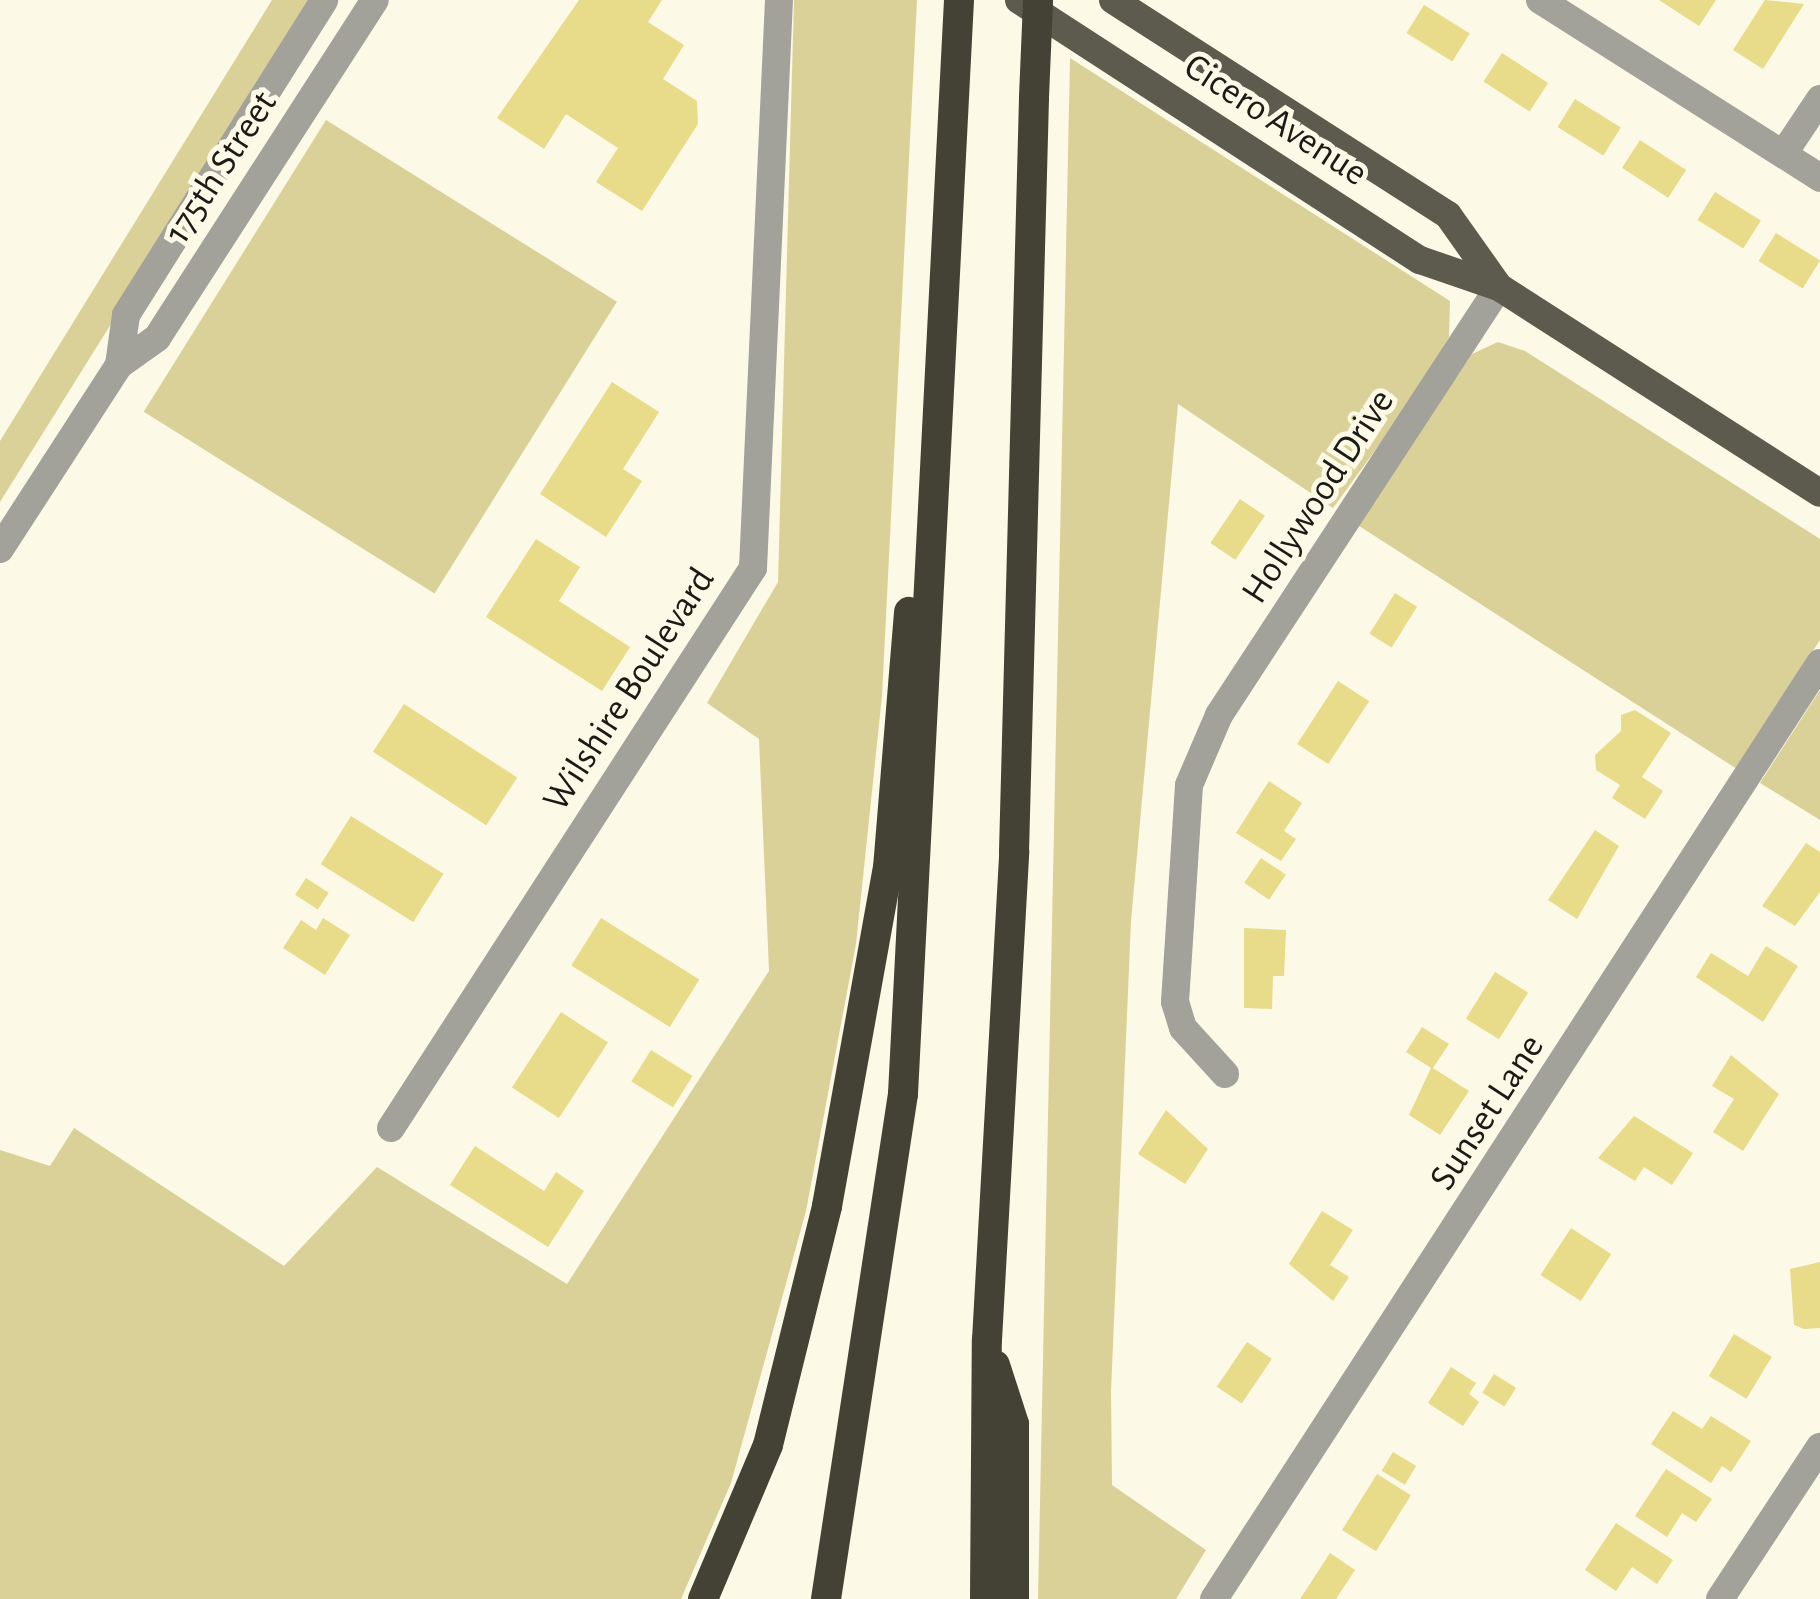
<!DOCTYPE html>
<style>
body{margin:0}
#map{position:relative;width:1820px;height:1599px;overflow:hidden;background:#fcf9e7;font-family:"Alegreya Sans",sans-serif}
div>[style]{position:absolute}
.green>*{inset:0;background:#dad198;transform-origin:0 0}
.building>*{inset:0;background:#e8db8a;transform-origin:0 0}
.minor>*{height:28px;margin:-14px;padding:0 14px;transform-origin:14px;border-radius:14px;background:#a2a19a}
.tertiary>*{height:28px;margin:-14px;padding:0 14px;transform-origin:14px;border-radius:14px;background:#a2a19a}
.primary>*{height:28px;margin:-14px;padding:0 14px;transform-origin:14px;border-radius:14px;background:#5d5b4e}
.motorway>*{height:30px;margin:-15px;padding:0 15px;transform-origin:15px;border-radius:15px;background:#444234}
.motorway-bridge>*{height:30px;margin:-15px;padding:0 15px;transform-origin:15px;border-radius:15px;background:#444234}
span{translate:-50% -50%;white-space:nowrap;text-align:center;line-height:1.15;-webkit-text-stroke:10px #fcf9e7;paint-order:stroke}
.street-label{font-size:38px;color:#1b1a14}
</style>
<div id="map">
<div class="green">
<i style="clip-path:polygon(272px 0,313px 0,0 502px,0 441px)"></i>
<i style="clip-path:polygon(794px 0,917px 0,882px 696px,856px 944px,806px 1211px,731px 1483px,681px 1599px,0 1599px,0 1150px,50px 1166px,74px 1128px,284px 1266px,377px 1167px,567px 1284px,769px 971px,759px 739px,707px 703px,778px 582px)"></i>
<i style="clip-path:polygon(1070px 58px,1450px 301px,1449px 337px,1420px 389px,1333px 508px,1178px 404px,1131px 921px,1111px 1391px,1112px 1485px,1206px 1550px,1176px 1599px,1038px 1599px)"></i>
<i style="left:326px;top:120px;width:343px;height:344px;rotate:32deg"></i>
<i style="clip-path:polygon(1498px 342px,1525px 351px,1820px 539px,1820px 640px,1737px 769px,1356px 524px,1472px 354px)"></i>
<i style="clip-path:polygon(1820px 690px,1820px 820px,1760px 783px)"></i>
</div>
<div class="building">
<i style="clip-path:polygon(579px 0,662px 0,648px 22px,684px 45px,663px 79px,697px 101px,698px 124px,642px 211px,596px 182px,618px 148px,566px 114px,544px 149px,497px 118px)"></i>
<i style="clip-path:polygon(1659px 0,1716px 0,1699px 26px)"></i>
<i style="clip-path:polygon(1765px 0,1804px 4px,1763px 69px,1733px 50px)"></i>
<i style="left:1424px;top:5px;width:54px;height:33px;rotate:32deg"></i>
<i style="left:1502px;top:53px;width:55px;height:34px;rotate:33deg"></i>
<i style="left:1575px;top:99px;width:54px;height:33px;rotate:32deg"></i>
<i style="left:1640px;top:140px;width:55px;height:33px;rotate:33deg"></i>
<i style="left:1715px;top:192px;width:54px;height:33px;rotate:32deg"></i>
<i style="left:1776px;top:233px;width:52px;height:33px;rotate:32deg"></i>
<i style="clip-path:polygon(612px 382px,659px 412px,623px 469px,642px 481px,606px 537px,540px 494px)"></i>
<i style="left:1240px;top:499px;width:30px;height:53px;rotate:34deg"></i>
<i style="clip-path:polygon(536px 539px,580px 567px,559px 601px,630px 647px,602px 691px,486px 617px)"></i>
<i style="left:1395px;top:593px;width:26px;height:48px;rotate:32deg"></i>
<i style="left:1338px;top:681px;width:37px;height:75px;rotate:33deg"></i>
<i style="left:404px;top:704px;width:135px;height:57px;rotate:33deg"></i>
<i style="clip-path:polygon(1635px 710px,1671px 733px,1642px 777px,1663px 791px,1645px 819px,1612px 798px,1620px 785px,1596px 770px,1595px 755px,1621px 731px,1621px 715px)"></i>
<i style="clip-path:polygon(1269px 781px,1302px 803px,1284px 831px,1296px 839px,1281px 861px,1236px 833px)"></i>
<i style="left:351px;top:816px;width:109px;height:57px;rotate:32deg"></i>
<i style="clip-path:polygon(1595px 830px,1619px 846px,1577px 919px,1548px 900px)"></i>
<i style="clip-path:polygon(1806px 843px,1820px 852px,1820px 892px,1795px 926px,1762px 906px)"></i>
<i style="left:1261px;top:858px;width:30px;height:30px;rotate:34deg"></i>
<i style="left:306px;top:878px;width:27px;height:20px;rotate:33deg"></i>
<i style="clip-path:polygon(323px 918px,350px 935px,325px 975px,283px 948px,301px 920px,316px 930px)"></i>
<i style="left:601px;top:918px;width:116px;height:56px;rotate:32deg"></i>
<i style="clip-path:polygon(1244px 928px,1286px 930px,1284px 976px,1273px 976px,1272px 1009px,1244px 1008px)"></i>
<i style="clip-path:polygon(1766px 946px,1798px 966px,1763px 1022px,1696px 977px,1711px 953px,1748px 976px)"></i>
<i style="left:1495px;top:972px;width:39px;height:55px;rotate:32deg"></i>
<i style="left:561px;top:1012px;width:56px;height:90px;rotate:33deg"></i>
<i style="clip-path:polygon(1422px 1027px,1449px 1044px,1433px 1068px,1469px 1091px,1440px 1135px,1409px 1115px,1431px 1068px,1406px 1052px)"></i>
<i style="left:651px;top:1050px;width:49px;height:37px;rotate:32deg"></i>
<i style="clip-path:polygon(1731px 1055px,1779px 1094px,1743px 1151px,1713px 1132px,1734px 1099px,1712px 1086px)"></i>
<i style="clip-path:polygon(1166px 1110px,1208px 1149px,1185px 1184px,1138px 1154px)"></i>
<i style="clip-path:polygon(1634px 1116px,1693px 1153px,1672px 1185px,1644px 1167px,1635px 1181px,1598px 1158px)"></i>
<i style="clip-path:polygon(475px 1146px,544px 1191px,556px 1172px,584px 1191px,548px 1247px,450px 1185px)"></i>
<i style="clip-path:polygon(1322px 1211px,1353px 1230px,1330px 1265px,1349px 1277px,1333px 1301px,1289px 1264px)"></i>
<i style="left:1571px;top:1228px;width:48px;height:56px;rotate:33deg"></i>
<i style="clip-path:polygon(1820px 1262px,1820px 1328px,1804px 1329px,1794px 1325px,1790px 1269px)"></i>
<i style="left:1734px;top:1334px;width:44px;height:49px;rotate:31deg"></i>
<i style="left:1247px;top:1342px;width:30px;height:54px;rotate:34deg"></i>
<i style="clip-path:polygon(1451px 1367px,1476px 1383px,1469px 1394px,1479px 1402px,1463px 1426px,1428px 1403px)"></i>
<i style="left:1494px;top:1374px;width:26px;height:22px;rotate:32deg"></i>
<i style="clip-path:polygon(1673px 1411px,1702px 1429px,1711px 1416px,1751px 1441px,1731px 1472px,1722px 1466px,1711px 1483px,1651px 1444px)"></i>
<i style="left:1393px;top:1452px;width:27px;height:22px;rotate:31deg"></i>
<i style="clip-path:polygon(1666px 1469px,1712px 1499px,1696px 1522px,1682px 1513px,1667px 1537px,1635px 1516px)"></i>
<i style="left:1377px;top:1474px;width:40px;height:66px;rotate:32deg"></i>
<i style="clip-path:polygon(1616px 1523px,1673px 1560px,1657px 1584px,1632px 1567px,1616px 1591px,1585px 1570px)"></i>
<i style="clip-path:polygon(1330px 1553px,1355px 1570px,1336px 1599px,1300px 1599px)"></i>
</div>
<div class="minor">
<i style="left:1540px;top:0;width:332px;rotate:32.4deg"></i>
<i style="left:1784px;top:153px;width:65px;rotate:-56.3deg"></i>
<i style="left:1225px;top:1074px;width:62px;rotate:-132.4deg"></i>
<i style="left:1183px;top:1028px;width:27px;rotate:-107deg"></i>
<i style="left:1175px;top:1002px;width:217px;rotate:-86.3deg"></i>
<i style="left:1189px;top:785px;width:76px;rotate:-66.8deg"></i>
<i style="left:1219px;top:715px;width:511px;rotate:-56.81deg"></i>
<i style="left:391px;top:1128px;width:667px;rotate:-57.12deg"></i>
<i style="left:753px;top:568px;width:569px;rotate:-87.38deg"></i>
<i style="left:1214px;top:1599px;width:1115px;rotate:-57.08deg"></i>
<i style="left:1720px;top:1599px;width:182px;rotate:-56.7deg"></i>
</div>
<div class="tertiary">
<i style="left:119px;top:365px;width:50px;rotate:-82deg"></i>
<i style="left:126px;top:315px;width:372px;rotate:-57.8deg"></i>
<i style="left:0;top:549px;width:219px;rotate:-57.1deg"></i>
<i style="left:119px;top:365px;width:47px;rotate:-35.4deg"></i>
<i style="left:157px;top:338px;width:402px;rotate:-57.2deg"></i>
</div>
<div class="primary">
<i style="left:1019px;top:0;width:478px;rotate:33deg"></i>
<i style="left:1420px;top:260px;width:83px;rotate:18.9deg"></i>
<i style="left:1499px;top:287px;width:381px;rotate:32.7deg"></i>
<i style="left:1113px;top:0;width:398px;rotate:32.7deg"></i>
<i style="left:1448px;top:215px;width:88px;rotate:54.7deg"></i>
</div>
<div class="motorway">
<i style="left:995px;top:1365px;width:62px;rotate:72.1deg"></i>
<i style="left:1014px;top:1424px;width:175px;rotate:90deg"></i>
<i style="left:703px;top:1599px;width:167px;rotate:-67.1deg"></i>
<i style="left:768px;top:1445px;width:246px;rotate:-76.1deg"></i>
<i style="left:827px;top:1206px;width:343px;rotate:-79.8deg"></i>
<i style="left:888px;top:868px;width:257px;rotate:-85.3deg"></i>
<i style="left:826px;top:1599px;width:511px;rotate:-81.33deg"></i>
<i style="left:903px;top:1094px;width:1095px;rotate:-87.07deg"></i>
<i style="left:985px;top:1599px;width:259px;rotate:-89.6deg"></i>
<i style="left:987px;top:1340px;width:489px;rotate:-86.8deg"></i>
<i style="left:1014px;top:852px;width:755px;rotate:-88.48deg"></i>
</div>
<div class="motorway-bridge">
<i style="left:1034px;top:97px;width:97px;rotate:-87.6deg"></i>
</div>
<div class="street-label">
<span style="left:1275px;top:121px;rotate:33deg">Cicero Avenue</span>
<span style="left:222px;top:168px;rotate:-57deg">175th Street</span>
<span style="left:1319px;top:497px;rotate:-57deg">Hollywood Drive</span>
<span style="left:630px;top:690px;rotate:-57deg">Wilshire Boulevard</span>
<span style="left:1488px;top:1113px;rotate:-57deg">Sunset Lane</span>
</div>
</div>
